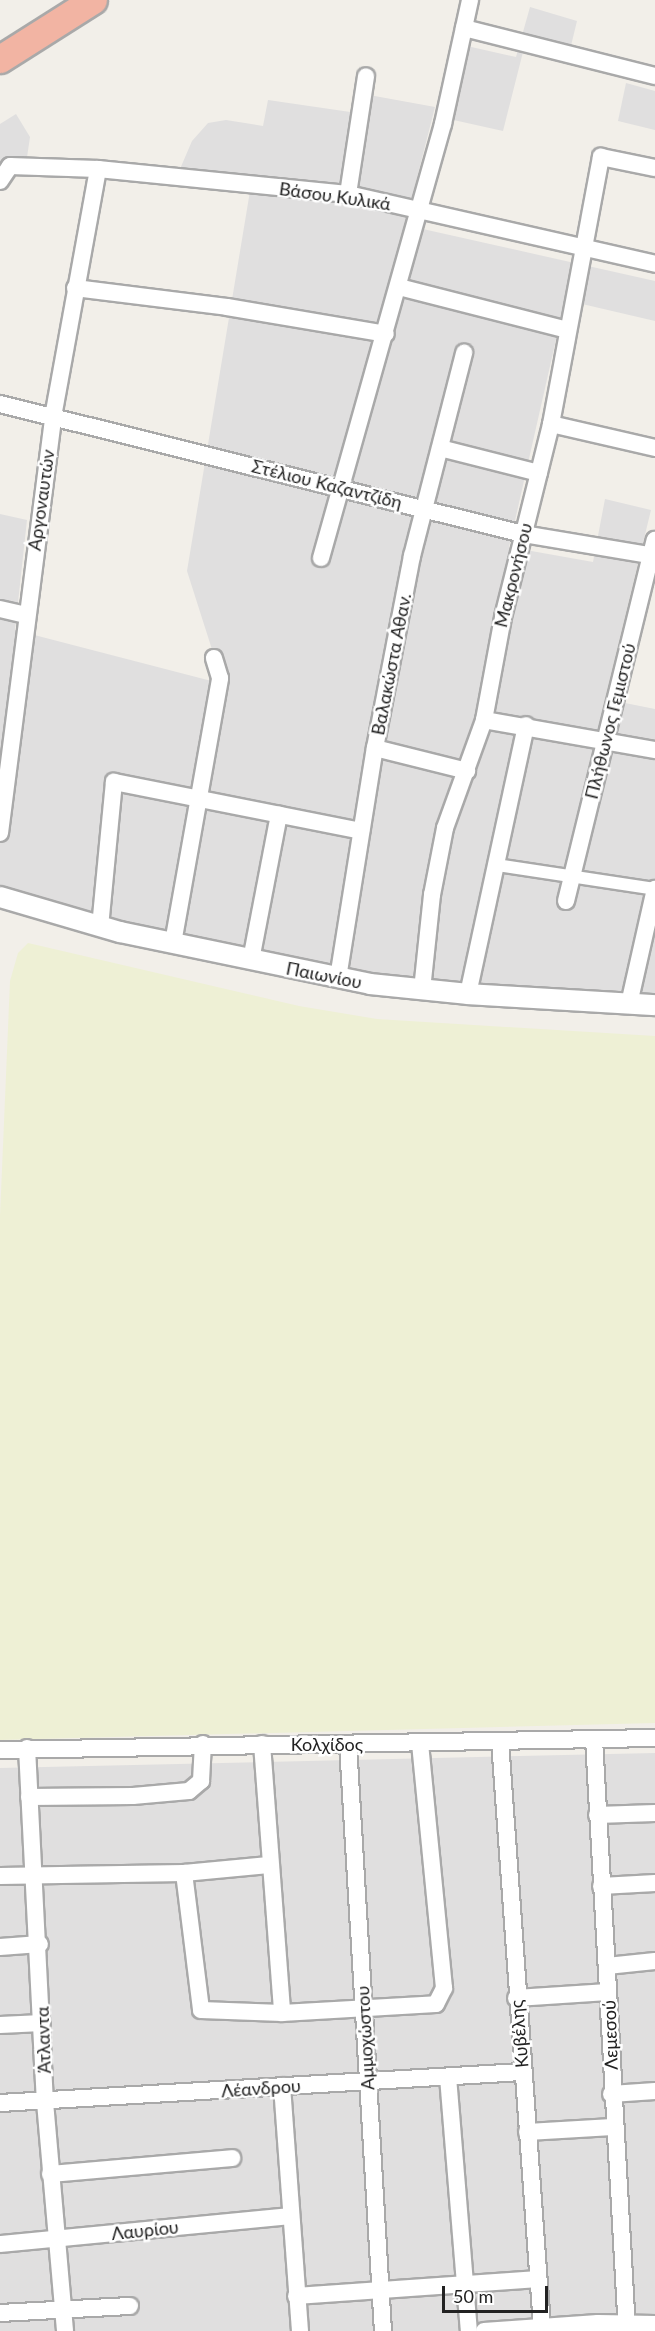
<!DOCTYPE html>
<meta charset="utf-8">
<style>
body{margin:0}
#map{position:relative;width:655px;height:2331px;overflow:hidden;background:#f2efe9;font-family:Lato,sans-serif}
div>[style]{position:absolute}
.residential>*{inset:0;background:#e0dfdf}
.farmland>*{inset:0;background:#eef0d5}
.roads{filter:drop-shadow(2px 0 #a9a9a9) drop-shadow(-2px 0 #a9a9a9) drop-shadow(0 2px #a9a9a9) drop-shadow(0 -2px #a9a9a9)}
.pedestrian>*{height:12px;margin:-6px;padding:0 6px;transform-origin:6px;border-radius:6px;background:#fff}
.minor>*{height:16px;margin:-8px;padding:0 8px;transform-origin:8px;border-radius:8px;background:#fff}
.tertiary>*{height:20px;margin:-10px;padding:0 10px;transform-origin:10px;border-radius:10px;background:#fff}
.trunk>*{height:27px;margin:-13.5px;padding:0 13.5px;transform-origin:13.5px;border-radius:13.5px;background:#f2b4a3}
span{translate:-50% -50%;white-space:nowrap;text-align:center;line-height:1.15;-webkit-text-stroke:5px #fff;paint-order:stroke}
.street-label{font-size:18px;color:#222}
.scale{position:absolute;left:442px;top:2286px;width:106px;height:27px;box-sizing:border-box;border:3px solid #222;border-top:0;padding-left:8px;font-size:18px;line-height:21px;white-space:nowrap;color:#222;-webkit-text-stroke:4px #fff;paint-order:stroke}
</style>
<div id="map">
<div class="residential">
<i style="clip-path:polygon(530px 7px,577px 21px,568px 58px,524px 48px,503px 131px,449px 119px,467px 46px,516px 57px)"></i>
<i style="clip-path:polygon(626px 83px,655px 91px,655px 130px,618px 121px)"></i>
<i style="clip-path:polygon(369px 95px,435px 107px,405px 225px,655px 281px,655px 321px,565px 300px,509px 547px,593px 562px,605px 499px,651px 510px,605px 699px,655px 709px,655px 1001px,538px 996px,263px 961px,0 892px,0 514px,27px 520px,15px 630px,223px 684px,187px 571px,251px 185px,177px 176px,192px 141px,208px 123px,226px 120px,263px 126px,268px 100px,364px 114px)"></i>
<i style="clip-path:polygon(16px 114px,30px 137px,26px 164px,0 161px,0 124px)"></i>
<i style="clip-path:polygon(655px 1753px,655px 2314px,613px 2313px,612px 2331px,0 2331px,0 1768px)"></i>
</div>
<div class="farmland">
<i style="clip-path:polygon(28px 943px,299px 1006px,377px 1019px,655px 1036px,655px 1723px,0 1740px,0 1216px,10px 981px,18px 953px)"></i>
</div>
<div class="roads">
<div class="pedestrian">
<i style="left:497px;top:865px;width:160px;rotate:8.6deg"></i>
</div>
<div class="minor">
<i style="left:464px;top:28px;width:197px;rotate:14.1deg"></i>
<i style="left:0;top:181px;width:18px;rotate:-56deg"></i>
<i style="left:10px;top:166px;width:88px;rotate:2deg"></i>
<i style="left:98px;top:169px;width:251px;rotate:5.7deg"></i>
<i style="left:348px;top:194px;width:315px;rotate:12.8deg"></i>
<i style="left:348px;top:194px;width:119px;rotate:-81.3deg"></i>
<i style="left:399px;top:287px;width:174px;rotate:14.3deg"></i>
<i style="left:75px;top:288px;width:153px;rotate:7.1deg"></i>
<i style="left:227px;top:307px;width:161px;rotate:9.6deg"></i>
<i style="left:0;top:404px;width:539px;rotate:13.96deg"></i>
<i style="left:523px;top:534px;width:134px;rotate:9.5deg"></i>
<i style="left:551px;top:424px;width:107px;rotate:13deg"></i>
<i style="left:440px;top:448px;width:102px;rotate:14.2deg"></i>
<i style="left:321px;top:558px;width:451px;rotate:-74.3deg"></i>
<i style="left:443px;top:124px;width:127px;rotate:-77.7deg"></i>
<i style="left:0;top:609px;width:26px;rotate:13deg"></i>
<i style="left:484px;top:720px;width:174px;rotate:10deg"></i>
<i style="left:375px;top:748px;width:95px;rotate:14deg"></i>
<i style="left:0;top:833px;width:419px;rotate:-82.7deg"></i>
<i style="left:53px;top:417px;width:252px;rotate:-79.7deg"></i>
<i style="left:566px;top:901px;width:372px;rotate:-76.2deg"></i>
<i style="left:100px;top:927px;width:146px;rotate:-84.5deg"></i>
<i style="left:114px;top:782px;width:252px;rotate:11.2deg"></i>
<i style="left:173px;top:943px;width:269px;rotate:-79.9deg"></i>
<i style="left:220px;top:678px;width:21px;rotate:-107deg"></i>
<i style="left:251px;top:960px;width:148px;rotate:-79.1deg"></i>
<i style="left:338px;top:978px;width:233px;rotate:-80.9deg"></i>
<i style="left:375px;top:748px;width:196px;rotate:-79.1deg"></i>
<i style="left:412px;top:556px;width:210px;rotate:-75.6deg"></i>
<i style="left:422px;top:990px;width:96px;rotate:-84deg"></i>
<i style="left:432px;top:895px;width:68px;rotate:-79deg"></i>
<i style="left:445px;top:828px;width:115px;rotate:-70.1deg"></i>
<i style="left:484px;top:720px;width:105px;rotate:-79.5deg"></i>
<i style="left:503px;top:617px;width:199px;rotate:-76deg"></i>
<i style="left:551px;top:424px;width:272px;rotate:-79.4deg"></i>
<i style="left:601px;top:157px;width:55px;rotate:11.5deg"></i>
<i style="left:468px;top:994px;width:275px;rotate:-77.8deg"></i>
<i style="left:629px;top:1004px;width:118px;rotate:-77.3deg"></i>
<i style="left:594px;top:1739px;width:593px;rotate:86.81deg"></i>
<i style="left:500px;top:1741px;width:588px;rotate:85.9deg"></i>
<i style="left:262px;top:1744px;width:270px;rotate:85.7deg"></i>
<i style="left:348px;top:1744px;width:588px;rotate:86.59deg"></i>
<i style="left:27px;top:1748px;width:354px;rotate:87.1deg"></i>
<i style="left:45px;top:2102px;width:230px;rotate:85deg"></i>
<i style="left:0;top:1750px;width:655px;rotate:-1.05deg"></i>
<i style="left:29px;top:1797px;width:104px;rotate:-0.6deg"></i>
<i style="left:133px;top:1796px;width:56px;rotate:-5.1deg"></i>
<i style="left:189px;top:1791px;width:16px;rotate:-40deg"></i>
<i style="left:201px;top:1781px;width:37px;rotate:-87deg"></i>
<i style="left:597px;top:1815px;width:58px;rotate:-2deg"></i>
<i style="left:184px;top:1873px;width:138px;rotate:82.9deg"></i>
<i style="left:201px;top:2010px;width:81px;rotate:2.1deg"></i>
<i style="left:282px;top:2013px;width:154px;rotate:-3.3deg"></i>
<i style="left:436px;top:2004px;width:18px;rotate:-63deg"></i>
<i style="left:444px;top:1988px;width:246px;rotate:-95.6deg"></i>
<i style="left:0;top:1876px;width:184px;rotate:-0.9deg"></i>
<i style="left:184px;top:1873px;width:85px;rotate:-5.4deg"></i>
<i style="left:601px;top:1886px;width:54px;rotate:-3.2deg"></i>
<i style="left:0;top:1947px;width:40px;rotate:-4.3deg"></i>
<i style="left:607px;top:1966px;width:48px;rotate:-5.9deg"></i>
<i style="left:516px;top:1998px;width:92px;rotate:-3.7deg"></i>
<i style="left:0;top:2025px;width:42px;rotate:-2.7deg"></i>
<i style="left:448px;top:2077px;width:255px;rotate:85.3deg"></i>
<i style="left:282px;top:2086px;width:246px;rotate:85.8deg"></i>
<i style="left:611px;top:2094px;width:44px;rotate:-3.9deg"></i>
<i style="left:0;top:2103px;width:523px;rotate:-3.4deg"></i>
<i style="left:527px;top:2132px;width:86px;rotate:-3.3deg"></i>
<i style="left:50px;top:2174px;width:183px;rotate:-5deg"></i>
<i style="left:0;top:2244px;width:292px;rotate:-5.5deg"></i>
<i style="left:296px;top:2296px;width:243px;rotate:-4deg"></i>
<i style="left:0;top:2313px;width:130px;rotate:-3.1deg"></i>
<i style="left:484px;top:2331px;width:114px;rotate:-4deg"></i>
<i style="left:598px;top:2323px;width:57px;rotate:1deg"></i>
</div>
<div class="tertiary">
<i style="left:0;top:897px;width:125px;rotate:16.3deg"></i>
<i style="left:120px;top:932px;width:255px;rotate:11.7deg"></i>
<i style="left:370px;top:984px;width:99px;rotate:5.8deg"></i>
<i style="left:468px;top:994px;width:187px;rotate:3.4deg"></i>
</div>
<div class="trunk">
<i style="left:0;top:59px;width:110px;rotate:-32.4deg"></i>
</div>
</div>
<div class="street-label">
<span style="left:335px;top:196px;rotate:8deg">Βάσου Κυλικά</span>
<span style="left:327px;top:484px;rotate:14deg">Στέλιου Καζαντζίδη</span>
<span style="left:41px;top:500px;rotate:-82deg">Αργοναυτών</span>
<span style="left:513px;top:575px;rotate:-76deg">Μακρονήσου</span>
<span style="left:391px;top:664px;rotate:-79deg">Βαλακώστα Αθαν.</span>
<span style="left:610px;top:721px;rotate:-76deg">Πλήθωνος Γεμιστού</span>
<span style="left:324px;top:975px;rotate:11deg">Παιωνίου</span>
<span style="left:327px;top:1744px">Κολχίδος</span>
<span style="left:519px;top:2034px;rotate:-95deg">Κυβέλης</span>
<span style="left:610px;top:2035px;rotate:-92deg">Λεμεσού</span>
<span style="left:365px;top:2038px;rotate:-93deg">Αμμοχώστου</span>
<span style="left:43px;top:2040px;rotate:-92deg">Άτλαντα</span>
<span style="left:261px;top:2088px;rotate:-4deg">Λέανδρου</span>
<span style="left:145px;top:2230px;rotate:-6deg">Λαυρίου</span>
</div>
<div class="scale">50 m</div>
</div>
